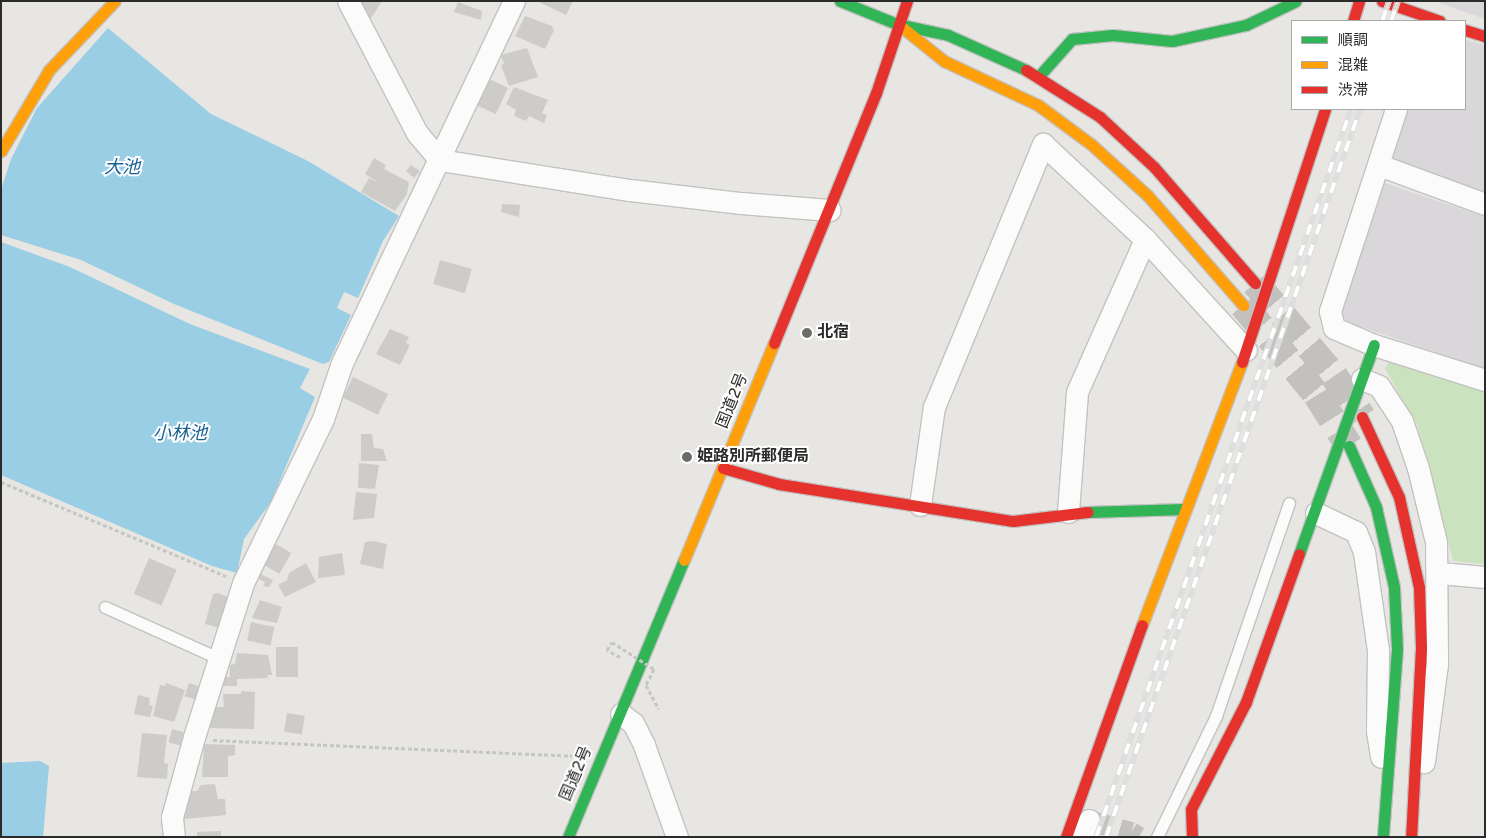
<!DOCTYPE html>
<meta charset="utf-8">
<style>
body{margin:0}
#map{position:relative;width:1486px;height:838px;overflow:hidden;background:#e8e6e2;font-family:Overpass,"Noto Sans JP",sans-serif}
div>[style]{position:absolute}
.industrial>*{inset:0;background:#d9d7d9}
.green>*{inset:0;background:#cae2bd}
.water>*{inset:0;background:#9acee5}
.building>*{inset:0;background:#cdccc9;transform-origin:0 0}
.street-tunnel>*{height:21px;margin-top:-10.5px;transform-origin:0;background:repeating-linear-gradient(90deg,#c2c1bd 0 21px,transparent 0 32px)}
.secondary-tunnel>*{height:28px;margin-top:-14px;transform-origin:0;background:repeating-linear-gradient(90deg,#c2c1bd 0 28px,transparent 0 42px)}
.path>*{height:3px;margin-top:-1.5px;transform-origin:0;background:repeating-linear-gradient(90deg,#c5c5c4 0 4px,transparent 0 6.5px)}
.roads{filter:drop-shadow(1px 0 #c2c2c1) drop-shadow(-1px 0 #c2c2c1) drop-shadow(0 1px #c2c2c1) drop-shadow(0 -1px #c2c2c1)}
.lane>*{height:11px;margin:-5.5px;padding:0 5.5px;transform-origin:5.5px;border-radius:5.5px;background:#fcfbfb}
.street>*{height:21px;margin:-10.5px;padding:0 10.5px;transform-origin:10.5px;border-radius:10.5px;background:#fcfbfb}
.fast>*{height:11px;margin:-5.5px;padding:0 5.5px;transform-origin:5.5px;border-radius:5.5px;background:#30b455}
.slow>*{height:11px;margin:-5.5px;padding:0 5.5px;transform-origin:5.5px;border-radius:5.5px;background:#ff9f0a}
.jam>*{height:11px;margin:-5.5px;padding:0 5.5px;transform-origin:5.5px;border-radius:5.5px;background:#e5322d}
.rail>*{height:5.5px;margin-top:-2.75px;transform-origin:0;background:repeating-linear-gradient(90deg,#fff 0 11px,#dededf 0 22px);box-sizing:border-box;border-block:1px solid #dededf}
.path-bridge>*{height:3px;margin-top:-1.5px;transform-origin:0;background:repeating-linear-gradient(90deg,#c5c5c4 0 4px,transparent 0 6.5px)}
.dots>*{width:14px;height:14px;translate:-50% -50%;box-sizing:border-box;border:2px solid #fff;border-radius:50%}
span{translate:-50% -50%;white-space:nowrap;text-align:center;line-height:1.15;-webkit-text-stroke:4px #fff;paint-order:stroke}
.poi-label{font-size:16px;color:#2b2b2b;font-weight:700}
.left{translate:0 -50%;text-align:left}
.street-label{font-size:16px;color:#2b2b2b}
.water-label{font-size:18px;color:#176193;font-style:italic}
.frame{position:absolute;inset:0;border:2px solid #2b2b2b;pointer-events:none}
.legend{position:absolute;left:1291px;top:20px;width:175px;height:90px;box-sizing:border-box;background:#fff;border:1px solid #aaa;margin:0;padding:6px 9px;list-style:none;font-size:15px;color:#2b2b2b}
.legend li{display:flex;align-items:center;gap:10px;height:25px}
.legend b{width:25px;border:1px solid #aaa}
</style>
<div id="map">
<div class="industrial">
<i style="clip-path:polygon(1434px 1px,1485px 1px,1485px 19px)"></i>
<i style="clip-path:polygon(1465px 39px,1485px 46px,1485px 193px,1386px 159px,1403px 109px,1465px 109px)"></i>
<i style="clip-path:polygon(1382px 182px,1485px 217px,1485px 369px,1335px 318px)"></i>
</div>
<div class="green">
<i style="clip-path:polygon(1390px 359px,1485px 392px,1485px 564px,1453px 561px,1417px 424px,1385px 369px)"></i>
</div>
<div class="water">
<i style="clip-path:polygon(108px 28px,211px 114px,308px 161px,399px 216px,383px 241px,358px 298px,344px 292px,337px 308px,351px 315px,329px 362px,323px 364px,174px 304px,81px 260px,1px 235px,1px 190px,11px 159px,37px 108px)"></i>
<i style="clip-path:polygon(1px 242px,70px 267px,190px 324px,310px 369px,300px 388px,315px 397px,271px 502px,244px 539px,237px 573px,212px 566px,1px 475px)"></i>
<i style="clip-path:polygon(40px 761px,49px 766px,43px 837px,1px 837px,1px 763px)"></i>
</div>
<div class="building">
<i style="clip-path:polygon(356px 1px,382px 1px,370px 20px)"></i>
<i style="clip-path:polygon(537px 1px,573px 1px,566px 15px)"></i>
<i style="clip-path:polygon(458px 2px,482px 11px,481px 20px,454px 12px)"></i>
<i style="clip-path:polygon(525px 16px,552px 26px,554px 30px,545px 49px,515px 36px)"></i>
<i style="clip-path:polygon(527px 48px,538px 77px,509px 86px,501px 65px,504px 64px,501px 55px)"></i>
<i style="left:489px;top:79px;width:21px;height:29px;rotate:25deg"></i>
<i style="clip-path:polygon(514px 87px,548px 100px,542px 113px,547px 115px,544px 123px,529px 116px,526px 121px,514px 116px,516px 110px,506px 104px)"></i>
<i style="clip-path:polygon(374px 158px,386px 165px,384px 169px,409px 182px,407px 194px,395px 211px,361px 192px,369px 178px,380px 183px,365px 174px)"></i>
<i style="clip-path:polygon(411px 165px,420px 171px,414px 178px,406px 171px)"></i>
<i style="clip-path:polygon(502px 204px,520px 205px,519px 217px,501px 212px)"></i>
<i style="left:440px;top:260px;width:33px;height:25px;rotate:16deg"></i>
<i style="clip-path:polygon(390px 329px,409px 337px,406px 343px,410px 345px,400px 365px,376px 354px)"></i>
<i style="left:353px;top:377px;width:39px;height:23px;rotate:26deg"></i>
<i style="clip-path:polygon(361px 434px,372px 434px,374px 448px,383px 449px,387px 461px,361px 461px)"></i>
<i style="clip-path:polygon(359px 463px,379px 465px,375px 489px,358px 488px)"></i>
<i style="clip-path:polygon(356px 492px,377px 494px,374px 518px,353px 520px)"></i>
<i style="clip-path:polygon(374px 541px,387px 544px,383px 569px,360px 564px,365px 542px)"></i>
<i style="left:274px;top:543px;width:20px;height:24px;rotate:30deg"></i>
<i style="clip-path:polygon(342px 553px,345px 575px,318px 578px,319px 557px)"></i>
<i style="left:149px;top:558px;width:30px;height:39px;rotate:23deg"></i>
<i style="clip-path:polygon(306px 563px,316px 582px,285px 597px,278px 585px,287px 580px,289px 573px)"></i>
<i style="clip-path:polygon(257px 572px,273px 580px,269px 587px,263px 586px,265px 582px,255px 577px)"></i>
<i style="clip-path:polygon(218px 593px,231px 598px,224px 629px,205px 624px,213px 594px)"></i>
<i style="clip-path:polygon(260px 600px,282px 607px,277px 623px,252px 618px)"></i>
<i style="left:251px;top:622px;width:24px;height:19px;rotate:12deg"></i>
<i style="left:276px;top:647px;width:22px;height:30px"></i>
<i style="clip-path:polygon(237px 653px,268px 655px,272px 675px,267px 675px,268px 678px,237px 679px,237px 686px,223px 686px,223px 677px,230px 677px,230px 665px,235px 664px)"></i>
<i style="clip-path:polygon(166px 683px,185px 690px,174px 722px,153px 716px,160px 685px,165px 686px)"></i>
<i style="left:189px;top:683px;width:13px;height:14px;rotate:18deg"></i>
<i style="clip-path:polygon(241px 691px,255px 692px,254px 729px,206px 728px,214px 707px,224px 707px,223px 694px,241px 694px)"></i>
<i style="clip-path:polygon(138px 695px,150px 698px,149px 705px,153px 706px,150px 717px,134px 714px)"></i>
<i style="left:287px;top:713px;width:18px;height:19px;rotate:9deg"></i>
<i style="left:172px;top:729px;width:12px;height:14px;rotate:14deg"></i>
<i style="clip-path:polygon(142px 733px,167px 735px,164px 763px,168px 764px,167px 779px,137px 777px)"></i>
<i style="clip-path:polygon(204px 744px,235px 745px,235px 755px,228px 756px,228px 777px,202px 777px)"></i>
<i style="clip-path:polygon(215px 784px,218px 799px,225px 799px,226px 815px,185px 819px,188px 791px,197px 791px,201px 785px)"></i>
<i style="clip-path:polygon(221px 831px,221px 837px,197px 837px,197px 832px)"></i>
</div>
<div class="street-tunnel">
<i style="left:1089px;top:820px;width:44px;rotate:15.9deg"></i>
<i style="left:1131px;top:832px;width:9px;rotate:32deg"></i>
</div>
<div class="secondary-tunnel">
<i style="left:1255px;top:283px;width:122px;rotate:49.7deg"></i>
<i style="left:1334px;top:376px;width:50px;rotate:55.7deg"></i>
<i style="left:1243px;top:305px;width:117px;rotate:50.6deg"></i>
<i style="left:1317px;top:395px;width:60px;rotate:57.9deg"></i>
</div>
<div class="path">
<i style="left:1px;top:482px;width:244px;rotate:22.7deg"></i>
<i style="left:213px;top:740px;width:366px;rotate:2.5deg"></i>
</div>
<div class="roads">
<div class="lane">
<i style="left:105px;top:607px;width:126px;rotate:24.3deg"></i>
<i style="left:1157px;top:837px;width:135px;rotate:-64deg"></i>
<i style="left:1216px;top:716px;width:225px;rotate:-71.1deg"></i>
</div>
<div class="street">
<i style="left:348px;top:1px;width:149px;rotate:62.4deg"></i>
<i style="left:417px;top:133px;width:35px;rotate:50deg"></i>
<i style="left:440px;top:160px;width:192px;rotate:9deg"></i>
<i style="left:630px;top:190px;width:112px;rotate:6.7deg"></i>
<i style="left:741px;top:203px;width:89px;rotate:4.5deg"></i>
<i style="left:1396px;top:109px;width:213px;rotate:108.1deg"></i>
<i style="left:1330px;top:311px;width:17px;rotate:77deg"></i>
<i style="left:1334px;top:328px;width:43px;rotate:23deg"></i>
<i style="left:1374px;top:345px;width:116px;rotate:17.5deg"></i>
<i style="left:1379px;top:165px;width:113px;rotate:20.2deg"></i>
<i style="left:1362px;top:379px;width:18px;rotate:22deg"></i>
<i style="left:1379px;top:386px;width:42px;rotate:56.7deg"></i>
<i style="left:1402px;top:421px;width:50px;rotate:71.2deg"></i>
<i style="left:1418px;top:468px;width:76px;rotate:76.3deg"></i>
<i style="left:1436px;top:542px;width:122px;rotate:89.5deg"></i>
<i style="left:1437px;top:664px;width:99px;rotate:97.6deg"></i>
<i style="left:920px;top:505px;width:99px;rotate:-81.9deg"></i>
<i style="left:934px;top:407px;width:285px;rotate:-67.5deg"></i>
<i style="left:1043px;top:144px;width:139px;rotate:43deg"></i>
<i style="left:1145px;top:239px;width:150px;rotate:47.7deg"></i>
<i style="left:1068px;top:512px;width:120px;rotate:-85.7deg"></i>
<i style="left:1077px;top:392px;width:167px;rotate:-66deg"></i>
<i style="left:1316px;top:513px;width:44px;rotate:25.4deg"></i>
<i style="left:1356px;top:532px;width:22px;rotate:68deg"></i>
<i style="left:1364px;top:552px;width:99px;rotate:81.9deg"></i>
<i style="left:1378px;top:650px;width:81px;rotate:90.7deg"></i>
<i style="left:1377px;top:731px;width:26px;rotate:81deg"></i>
<i style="left:1439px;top:573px;width:46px;rotate:5deg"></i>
<i style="left:621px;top:714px;width:15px;rotate:37deg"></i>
<i style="left:633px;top:723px;width:25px;rotate:63deg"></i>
<i style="left:644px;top:745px;width:98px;rotate:70.3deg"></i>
<i style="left:174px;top:837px;width:20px;rotate:-96deg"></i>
<i style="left:172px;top:817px;width:83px;rotate:-74.6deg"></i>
<i style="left:194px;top:737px;width:162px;rotate:-72.3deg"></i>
<i style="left:243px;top:583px;width:182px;rotate:-64deg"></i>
<i style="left:323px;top:419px;width:59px;rotate:-71.3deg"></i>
<i style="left:342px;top:363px;width:401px;rotate:-64.6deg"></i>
<i style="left:1083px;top:837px;width:18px;rotate:-71deg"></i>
</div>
<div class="fast">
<i style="left:840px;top:1px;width:61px;rotate:22deg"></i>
<i style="left:897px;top:24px;width:52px;rotate:12.2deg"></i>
<i style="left:948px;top:35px;width:85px;rotate:24.2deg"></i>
<i style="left:1039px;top:76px;width:50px;rotate:-48.3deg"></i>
<i style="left:1072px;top:39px;width:41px;rotate:-5.6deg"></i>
<i style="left:1113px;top:35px;width:59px;rotate:5.8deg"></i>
<i style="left:1172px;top:41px;width:76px;rotate:-12.2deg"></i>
<i style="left:1246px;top:25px;width:55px;rotate:-25.6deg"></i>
<i style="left:1349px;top:446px;width:67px;rotate:66.1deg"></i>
<i style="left:1376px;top:507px;width:82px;rotate:77.3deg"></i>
<i style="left:1394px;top:587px;width:62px;rotate:87.2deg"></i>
<i style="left:1397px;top:649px;width:189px;rotate:94.3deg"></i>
<i style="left:1087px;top:512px;width:97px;rotate:-1.8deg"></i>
<i style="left:1299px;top:554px;width:222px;rotate:-70.3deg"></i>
<i style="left:568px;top:837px;width:300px;rotate:-67.3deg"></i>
</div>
<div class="slow">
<i style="left:903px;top:28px;width:53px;rotate:38.8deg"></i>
<i style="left:944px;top:61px;width:104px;rotate:25.1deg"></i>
<i style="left:1038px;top:105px;width:67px;rotate:36.5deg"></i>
<i style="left:1092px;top:145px;width:76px;rotate:42.3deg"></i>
<i style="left:1148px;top:196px;width:145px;rotate:48.9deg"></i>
<i style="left:1px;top:151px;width:94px;rotate:-59.3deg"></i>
<i style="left:49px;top:70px;width:95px;rotate:-46.3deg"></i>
<i style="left:684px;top:560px;width:235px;rotate:-67.5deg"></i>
<i style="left:1142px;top:625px;width:281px;rotate:-69.2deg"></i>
</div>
<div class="jam">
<i style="left:1382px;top:1px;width:61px;rotate:19deg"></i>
<i style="left:1353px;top:21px;width:21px;rotate:-73deg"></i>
<i style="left:1465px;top:30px;width:21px;rotate:17deg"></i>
<i style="left:1026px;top:70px;width:88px;rotate:32.4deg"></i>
<i style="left:1100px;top:117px;width:74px;rotate:42.8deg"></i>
<i style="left:1154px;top:167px;width:154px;rotate:49deg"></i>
<i style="left:774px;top:343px;width:270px;rotate:-67.8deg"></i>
<i style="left:876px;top:93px;width:97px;rotate:-71.4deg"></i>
<i style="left:1242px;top:362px;width:266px;rotate:-71.8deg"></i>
<i style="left:1362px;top:417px;width:88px;rotate:65.2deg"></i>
<i style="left:1399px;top:497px;width:92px;rotate:77.5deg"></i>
<i style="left:1419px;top:587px;width:61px;rotate:88.1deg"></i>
<i style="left:1421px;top:648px;width:189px;rotate:93deg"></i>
<i style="left:723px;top:468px;width:58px;rotate:15.9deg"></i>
<i style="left:779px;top:484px;width:237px;rotate:9deg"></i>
<i style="left:1013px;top:521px;width:75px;rotate:-6.9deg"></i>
<i style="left:1066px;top:837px;width:225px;rotate:-70.3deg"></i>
<i style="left:1192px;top:837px;width:28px;rotate:-92deg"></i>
<i style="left:1191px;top:809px;width:120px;rotate:-62.8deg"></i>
<i style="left:1246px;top:702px;width:157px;rotate:-70.3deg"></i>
</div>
</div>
<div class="rail">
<i style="left:1382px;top:21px;width:21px;rotate:-71deg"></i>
<i style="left:1391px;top:21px;width:21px;rotate:-71deg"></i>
<i style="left:1096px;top:837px;width:771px;rotate:-70.7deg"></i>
<i style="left:1106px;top:837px;width:771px;rotate:-70.77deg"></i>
</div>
<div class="path-bridge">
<i style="left:620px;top:657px;width:15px;rotate:-152deg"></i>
<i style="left:607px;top:650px;width:9px;rotate:-58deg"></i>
<i style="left:612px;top:642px;width:50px;rotate:32.7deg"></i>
<i style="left:654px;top:669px;width:18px;rotate:117deg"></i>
<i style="left:646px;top:685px;width:27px;rotate:62deg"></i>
</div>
<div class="dots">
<i style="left:807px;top:333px;background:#6d6c6b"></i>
<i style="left:687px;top:457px;background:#6d6c6b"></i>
</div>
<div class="poi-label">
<span class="left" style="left:817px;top:333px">北宿</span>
<span class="left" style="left:697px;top:457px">姫路別所郵便局</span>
</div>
<div class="street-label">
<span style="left:733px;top:401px;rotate:-68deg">国道2号</span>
<span style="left:577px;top:774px;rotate:-67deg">国道2号</span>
</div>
<div class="water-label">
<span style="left:122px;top:169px">大池</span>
<span style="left:180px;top:435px">小林池</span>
</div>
<div class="frame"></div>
<ul class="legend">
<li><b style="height:6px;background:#30b455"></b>順調</li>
<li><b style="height:6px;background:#ff9f0a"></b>混雑</li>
<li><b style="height:6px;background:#e5322d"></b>渋滞</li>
</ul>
</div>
